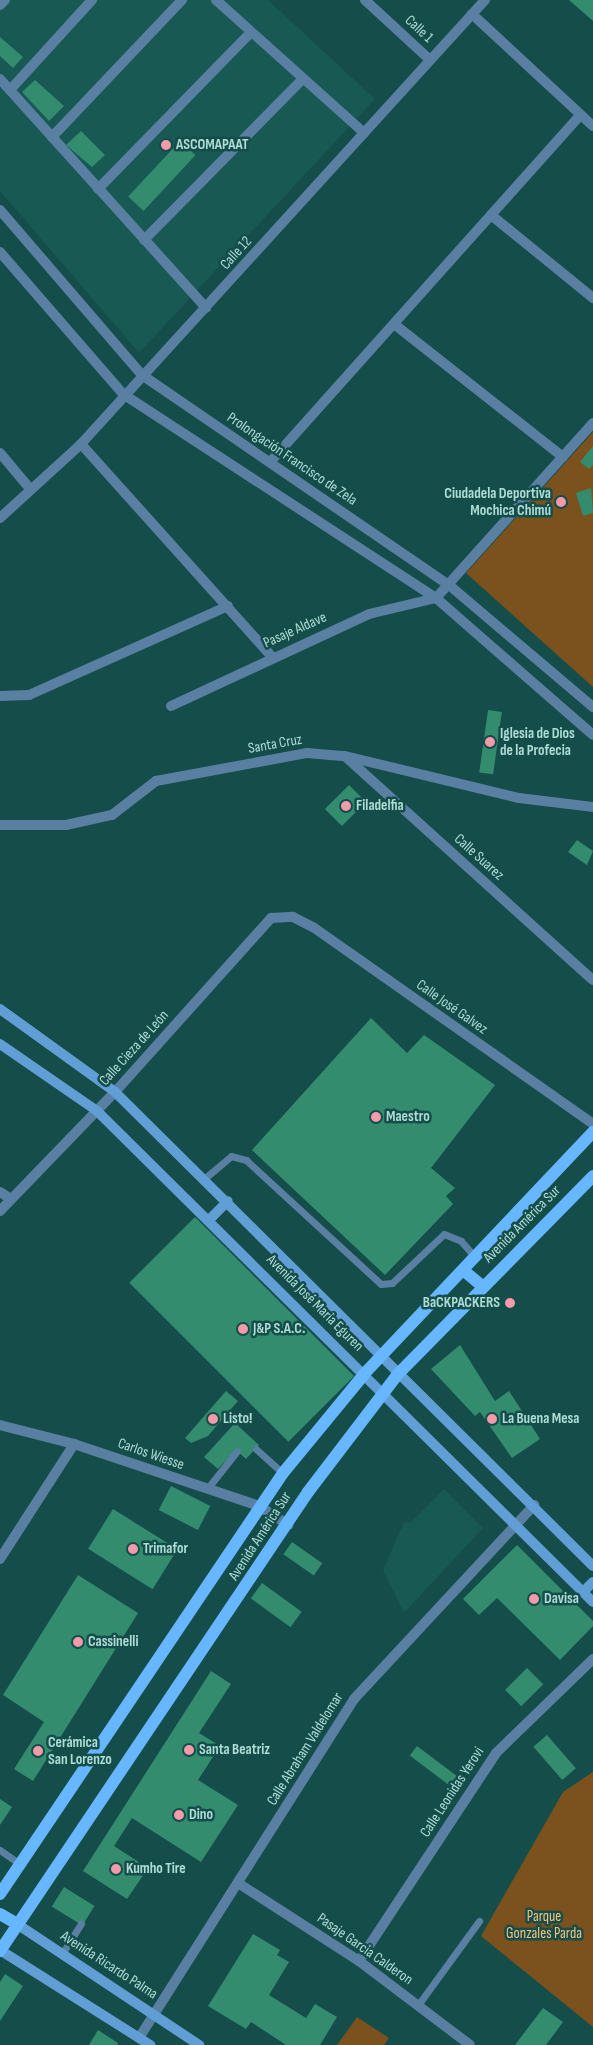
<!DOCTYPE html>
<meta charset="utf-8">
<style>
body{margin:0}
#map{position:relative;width:593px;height:2045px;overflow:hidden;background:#144d49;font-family:"Sofia Sans Condensed",sans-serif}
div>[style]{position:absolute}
.built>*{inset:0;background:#185953}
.green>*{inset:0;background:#7b511e}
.building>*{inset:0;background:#348c6f;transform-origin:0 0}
.service>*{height:7px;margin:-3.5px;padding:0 3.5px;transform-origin:3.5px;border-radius:3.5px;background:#597fa2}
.pedestrian>*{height:10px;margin:-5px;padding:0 5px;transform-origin:5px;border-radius:5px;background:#597fa2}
.minor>*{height:10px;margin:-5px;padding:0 5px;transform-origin:5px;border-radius:5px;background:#597fa2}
.tertiary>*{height:10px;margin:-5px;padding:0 5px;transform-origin:5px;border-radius:5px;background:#597fa2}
.secondary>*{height:10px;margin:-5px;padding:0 5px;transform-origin:5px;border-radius:5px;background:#619ed6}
.primary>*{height:12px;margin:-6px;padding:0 6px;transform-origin:6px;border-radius:6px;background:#66b7ff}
.dots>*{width:14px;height:14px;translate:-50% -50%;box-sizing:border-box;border:2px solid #144d49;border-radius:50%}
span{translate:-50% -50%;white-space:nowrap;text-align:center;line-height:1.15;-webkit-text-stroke:5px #144d49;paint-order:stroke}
.street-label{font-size:15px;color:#aedcd6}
.poi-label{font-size:15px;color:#aedcd6;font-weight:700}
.left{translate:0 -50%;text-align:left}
.right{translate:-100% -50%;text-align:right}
.park-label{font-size:15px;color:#fec07c}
</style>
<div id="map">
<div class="built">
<i style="clip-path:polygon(0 0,268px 0,375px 99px,139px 353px,0 191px)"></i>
<i style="clip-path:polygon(444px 1489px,483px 1528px,404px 1613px,383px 1570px,404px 1522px,410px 1523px)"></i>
</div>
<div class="green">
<i style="clip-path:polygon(593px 432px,593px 687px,466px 573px)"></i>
<i style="clip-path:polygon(593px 1772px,593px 2027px,481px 1936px,563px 1792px)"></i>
<i style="clip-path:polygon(357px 2017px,389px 2038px,384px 2045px,337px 2045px)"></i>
</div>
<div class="building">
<i style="clip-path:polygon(569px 0,593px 0,593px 21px)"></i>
<i style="clip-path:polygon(0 37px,23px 57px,13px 68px,0 56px)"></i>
<i style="clip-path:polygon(35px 80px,64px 106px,49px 121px,22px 92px)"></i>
<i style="clip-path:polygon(81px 131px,105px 155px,92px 167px,66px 145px)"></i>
<i style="left:180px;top:141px;width:21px;height:76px;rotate:43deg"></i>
<i style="clip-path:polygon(593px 446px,593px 465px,589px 469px,580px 462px)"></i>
<i style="clip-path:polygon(591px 488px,593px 513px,583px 516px,576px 493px)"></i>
<i style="left:488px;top:710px;width:14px;height:63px;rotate:8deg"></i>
<i style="left:349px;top:785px;width:24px;height:34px;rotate:45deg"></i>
<i style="clip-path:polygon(577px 840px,593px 851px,587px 865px,568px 852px)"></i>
<i style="clip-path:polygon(371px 1018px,407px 1053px,424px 1035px,495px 1085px,431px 1168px,455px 1188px,446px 1196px,453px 1204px,385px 1275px,252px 1150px)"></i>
<i style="left:195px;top:1217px;width:225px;height:93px;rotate:45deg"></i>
<i style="clip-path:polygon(460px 1345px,495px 1401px,509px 1391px,540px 1439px,512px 1458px,480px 1412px,475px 1416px,431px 1369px)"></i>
<i style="clip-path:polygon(226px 1391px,238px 1401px,208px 1436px,191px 1443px,185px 1438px)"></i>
<i style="clip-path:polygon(235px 1423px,259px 1445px,246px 1459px,236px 1450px,218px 1469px,204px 1457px)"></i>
<i style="left:171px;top:1486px;width:44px;height:27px;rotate:27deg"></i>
<i style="left:113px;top:1509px;width:76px;height:47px;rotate:32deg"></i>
<i style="left:292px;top:1542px;width:37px;height:15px;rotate:35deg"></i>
<i style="clip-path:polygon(517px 1545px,593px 1621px,593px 1626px,560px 1660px,497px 1598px,479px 1615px,463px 1599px)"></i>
<i style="clip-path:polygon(78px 1575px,138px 1613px,33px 1781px,14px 1769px,44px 1722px,3px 1695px)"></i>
<i style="left:262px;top:1583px;width:49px;height:19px;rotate:36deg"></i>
<i style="left:527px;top:1668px;width:23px;height:31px;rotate:45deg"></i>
<i style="clip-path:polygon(211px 1671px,231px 1684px,199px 1733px,220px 1746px,198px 1780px,238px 1805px,201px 1862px,132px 1818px,114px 1846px,148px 1868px,127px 1899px,83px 1871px)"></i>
<i style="left:547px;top:1735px;width:44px;height:18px;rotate:49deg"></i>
<i style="left:417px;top:1746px;width:54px;height:12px;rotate:37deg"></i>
<i style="clip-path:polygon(0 1799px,12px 1807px,0 1825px)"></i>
<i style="left:64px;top:1887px;width:36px;height:23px;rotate:32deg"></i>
<i style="clip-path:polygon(253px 1934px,280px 1950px,277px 1955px,289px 1962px,269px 1995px,306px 2018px,315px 2004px,337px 2017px,320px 2045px,286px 2045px,251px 2022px,246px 2029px,208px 2006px)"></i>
<i style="clip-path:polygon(5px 1974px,23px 1986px,0 2021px,0 1982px)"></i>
<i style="clip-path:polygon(543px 2008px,563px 2022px,546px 2045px,515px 2045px)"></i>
<i style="clip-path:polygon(98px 2030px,118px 2043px,117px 2045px,89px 2045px)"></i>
</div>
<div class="service">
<i style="left:205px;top:1178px;width:34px;rotate:-40deg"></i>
<i style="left:231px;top:1156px;width:16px;rotate:15deg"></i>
<i style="left:246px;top:1160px;width:183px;rotate:42.6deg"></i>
<i style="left:381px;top:1284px;width:11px;rotate:-5deg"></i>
<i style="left:392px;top:1283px;width:71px;rotate:-43.3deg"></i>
<i style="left:444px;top:1234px;width:18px;rotate:22deg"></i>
<i style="left:461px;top:1241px;width:21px;rotate:49deg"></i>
<i style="left:256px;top:1449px;width:36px;rotate:42deg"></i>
<i style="left:207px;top:1489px;width:48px;rotate:-51.7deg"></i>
<i style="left:0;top:1850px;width:24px;rotate:35deg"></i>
<i style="left:62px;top:1954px;width:36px;rotate:-58deg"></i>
<i style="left:418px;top:2005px;width:104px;rotate:-54deg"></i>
</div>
<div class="pedestrian">
<i style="left:0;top:1192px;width:13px;rotate:32deg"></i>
</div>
<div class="minor">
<i style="left:216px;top:0;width:199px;rotate:41.9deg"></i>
<i style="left:365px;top:0;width:88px;rotate:42.7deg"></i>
<i style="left:0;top:5px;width:7px;rotate:-45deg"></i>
<i style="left:472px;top:14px;width:165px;rotate:42.8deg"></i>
<i style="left:0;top:79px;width:308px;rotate:48deg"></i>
<i style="left:10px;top:90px;width:122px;rotate:-47.7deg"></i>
<i style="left:52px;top:137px;width:189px;rotate:-46.5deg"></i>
<i style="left:98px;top:189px;width:219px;rotate:-45.7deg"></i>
<i style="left:491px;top:215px;width:132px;rotate:39.1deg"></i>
<i style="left:144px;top:240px;width:226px;rotate:-45.4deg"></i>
<i style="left:394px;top:324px;width:215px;rotate:38.2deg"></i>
<i style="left:81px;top:444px;width:285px;rotate:48.1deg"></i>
<i style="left:0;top:453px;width:48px;rotate:50deg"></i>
<i style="left:271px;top:461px;width:464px;rotate:-48.2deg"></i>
<i style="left:0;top:518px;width:110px;rotate:-42.4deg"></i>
<i style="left:81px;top:444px;width:600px;rotate:-47.7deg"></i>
<i style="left:0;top:696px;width:29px;rotate:-2deg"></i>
<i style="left:29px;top:695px;width:218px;rotate:-24.1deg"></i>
<i style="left:171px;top:706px;width:218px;rotate:-24.9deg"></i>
<i style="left:369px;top:614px;width:69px;rotate:-13.4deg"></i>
<i style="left:436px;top:598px;width:235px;rotate:-48.1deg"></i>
<i style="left:347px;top:758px;width:331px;rotate:42.1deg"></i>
<i style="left:0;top:825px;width:66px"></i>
<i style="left:66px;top:825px;width:47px;rotate:-12.3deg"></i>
<i style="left:112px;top:815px;width:56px;rotate:-37.7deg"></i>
<i style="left:156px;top:781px;width:154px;rotate:-10.5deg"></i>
<i style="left:307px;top:753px;width:38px;rotate:5deg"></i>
<i style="left:345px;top:756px;width:179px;rotate:13.6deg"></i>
<i style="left:519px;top:798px;width:75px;rotate:6.9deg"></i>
<i style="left:0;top:1211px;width:165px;rotate:-46deg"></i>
<i style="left:115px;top:1092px;width:234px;rotate:-48.1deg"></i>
<i style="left:271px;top:918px;width:22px;rotate:-3deg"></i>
<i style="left:293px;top:917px;width:22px;rotate:27deg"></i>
<i style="left:313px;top:927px;width:342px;rotate:35.1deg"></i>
<i style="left:0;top:1425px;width:76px;rotate:14.4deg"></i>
<i style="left:74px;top:1444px;width:195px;rotate:18.5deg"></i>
<i style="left:259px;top:1506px;width:35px;rotate:33deg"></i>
<i style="left:0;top:1559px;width:137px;rotate:-57.2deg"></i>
<i style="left:238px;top:1883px;width:144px;rotate:32.8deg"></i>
<i style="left:359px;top:1961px;width:139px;rotate:37.1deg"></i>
<i style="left:359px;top:1961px;width:249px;rotate:-56.6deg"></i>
<i style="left:496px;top:1753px;width:135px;rotate:-44.1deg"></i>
<i style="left:139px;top:2038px;width:401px;rotate:-57.6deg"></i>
<i style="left:354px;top:1699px;width:265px;rotate:-47.1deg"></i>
</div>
<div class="tertiary">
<i style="left:0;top:210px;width:218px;rotate:49.3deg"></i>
<i style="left:142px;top:375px;width:372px;rotate:34.4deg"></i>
<i style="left:449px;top:585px;width:189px;rotate:40.3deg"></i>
<i style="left:0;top:252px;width:188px;rotate:49.1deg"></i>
<i style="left:123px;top:394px;width:374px;rotate:33.1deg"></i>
<i style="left:436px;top:598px;width:208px;rotate:41.1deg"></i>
</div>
<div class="secondary">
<i style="left:0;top:1009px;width:142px;rotate:35.8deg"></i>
<i style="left:115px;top:1092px;width:673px;rotate:44.76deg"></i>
<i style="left:0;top:1044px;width:118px;rotate:34.6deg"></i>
<i style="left:97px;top:1111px;width:698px;rotate:44.71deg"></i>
<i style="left:210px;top:1219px;width:25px;rotate:-45deg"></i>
<i style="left:583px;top:1592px;width:14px;rotate:-45deg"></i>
<i style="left:17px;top:1924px;width:219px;rotate:33.6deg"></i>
<i style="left:0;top:1950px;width:178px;rotate:32.3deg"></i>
</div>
<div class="primary">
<i style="left:463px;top:1270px;width:26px;rotate:40deg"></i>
<i style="left:0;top:1894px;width:507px;rotate:-56.09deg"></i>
<i style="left:283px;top:1473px;width:129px;rotate:-50.6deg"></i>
<i style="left:365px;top:1373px;width:332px;rotate:-46.6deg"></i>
<i style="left:0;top:1914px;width:20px;rotate:30deg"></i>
<i style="left:0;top:1951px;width:553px;rotate:-56.14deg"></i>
<i style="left:308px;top:1492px;width:148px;rotate:-52.7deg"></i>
<i style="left:398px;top:1374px;width:278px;rotate:-45.4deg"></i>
</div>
<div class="dots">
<i style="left:166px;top:145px;background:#f39aab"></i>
<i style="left:561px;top:502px;background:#f39aab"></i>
<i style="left:490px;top:742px;background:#f39aab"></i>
<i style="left:346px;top:806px;background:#f39aab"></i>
<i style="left:376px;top:1117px;background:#f39aab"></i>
<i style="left:510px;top:1303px;background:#f39aab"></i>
<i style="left:243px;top:1329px;background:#f39aab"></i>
<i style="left:213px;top:1419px;background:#f39aab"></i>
<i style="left:492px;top:1419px;background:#f39aab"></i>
<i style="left:133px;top:1549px;background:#f39aab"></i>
<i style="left:534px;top:1599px;background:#f39aab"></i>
<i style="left:78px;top:1642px;background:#f39aab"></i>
<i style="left:189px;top:1750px;background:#f39aab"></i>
<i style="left:38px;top:1751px;background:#f39aab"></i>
<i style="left:179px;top:1815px;background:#f39aab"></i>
<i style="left:116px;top:1869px;background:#f39aab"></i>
</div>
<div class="street-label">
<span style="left:419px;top:29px;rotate:43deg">Calle 1</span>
<span style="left:236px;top:253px;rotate:-48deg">Calle 12</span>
<span style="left:292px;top:459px;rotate:34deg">Prolongación Francisco de Zela</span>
<span style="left:295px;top:630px;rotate:-24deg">Pasaje Aldave</span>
<span style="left:275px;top:744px;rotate:-10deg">Santa Cruz</span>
<span style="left:479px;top:857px;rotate:42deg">Calle Suarez</span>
<span style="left:452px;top:1007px;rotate:35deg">Calle José Galvez</span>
<span style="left:134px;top:1048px;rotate:-48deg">Calle Cieza de León</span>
<span style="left:522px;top:1224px;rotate:-45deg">Avenida América Sur</span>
<span style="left:315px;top:1303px;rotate:45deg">Avenida José María Eguren</span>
<span style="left:151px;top:1454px;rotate:19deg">Carlos Wiesse</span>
<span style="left:260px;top:1536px;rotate:-57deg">Avenida América Sur</span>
<span style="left:305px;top:1749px;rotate:-58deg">Calle Abraham Valdelomar</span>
<span style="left:452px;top:1792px;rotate:-57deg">Calle Leonidas Yerovi</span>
<span style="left:365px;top:1949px;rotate:35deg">Pasaje Garcia Calderon</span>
<span style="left:109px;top:1965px;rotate:33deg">Avenida Ricardo Palma</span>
</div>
<div class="poi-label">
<span class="left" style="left:176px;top:145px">ASCOMAPAAT</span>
<span class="right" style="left:551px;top:502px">Ciudadela Deportiva<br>Mochica Chimú</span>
<span class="left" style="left:500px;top:742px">Iglesia de Dios<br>de la Profecia</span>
<span class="left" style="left:356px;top:806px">Filadelfia</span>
<span class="left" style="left:386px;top:1117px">Maestro</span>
<span class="right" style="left:500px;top:1303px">BaCKPACKERS</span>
<span class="left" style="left:253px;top:1329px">J&amp;P S.A.C.</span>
<span class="left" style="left:223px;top:1419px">Listo!</span>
<span class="left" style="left:502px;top:1419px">La Buena Mesa</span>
<span class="left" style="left:143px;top:1549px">Trimafor</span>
<span class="left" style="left:544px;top:1599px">Davisa</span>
<span class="left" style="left:88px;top:1642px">Cassinelli</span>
<span class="left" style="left:48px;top:1751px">Cerámica<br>San Lorenzo</span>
<span class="left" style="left:199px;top:1750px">Santa Beatriz</span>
<span class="left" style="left:189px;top:1815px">Dino</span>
<span class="left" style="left:126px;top:1869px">Kumho Tire</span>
</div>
<div class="park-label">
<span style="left:544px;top:1925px">Parque<br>Gonzales Parda</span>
</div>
</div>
